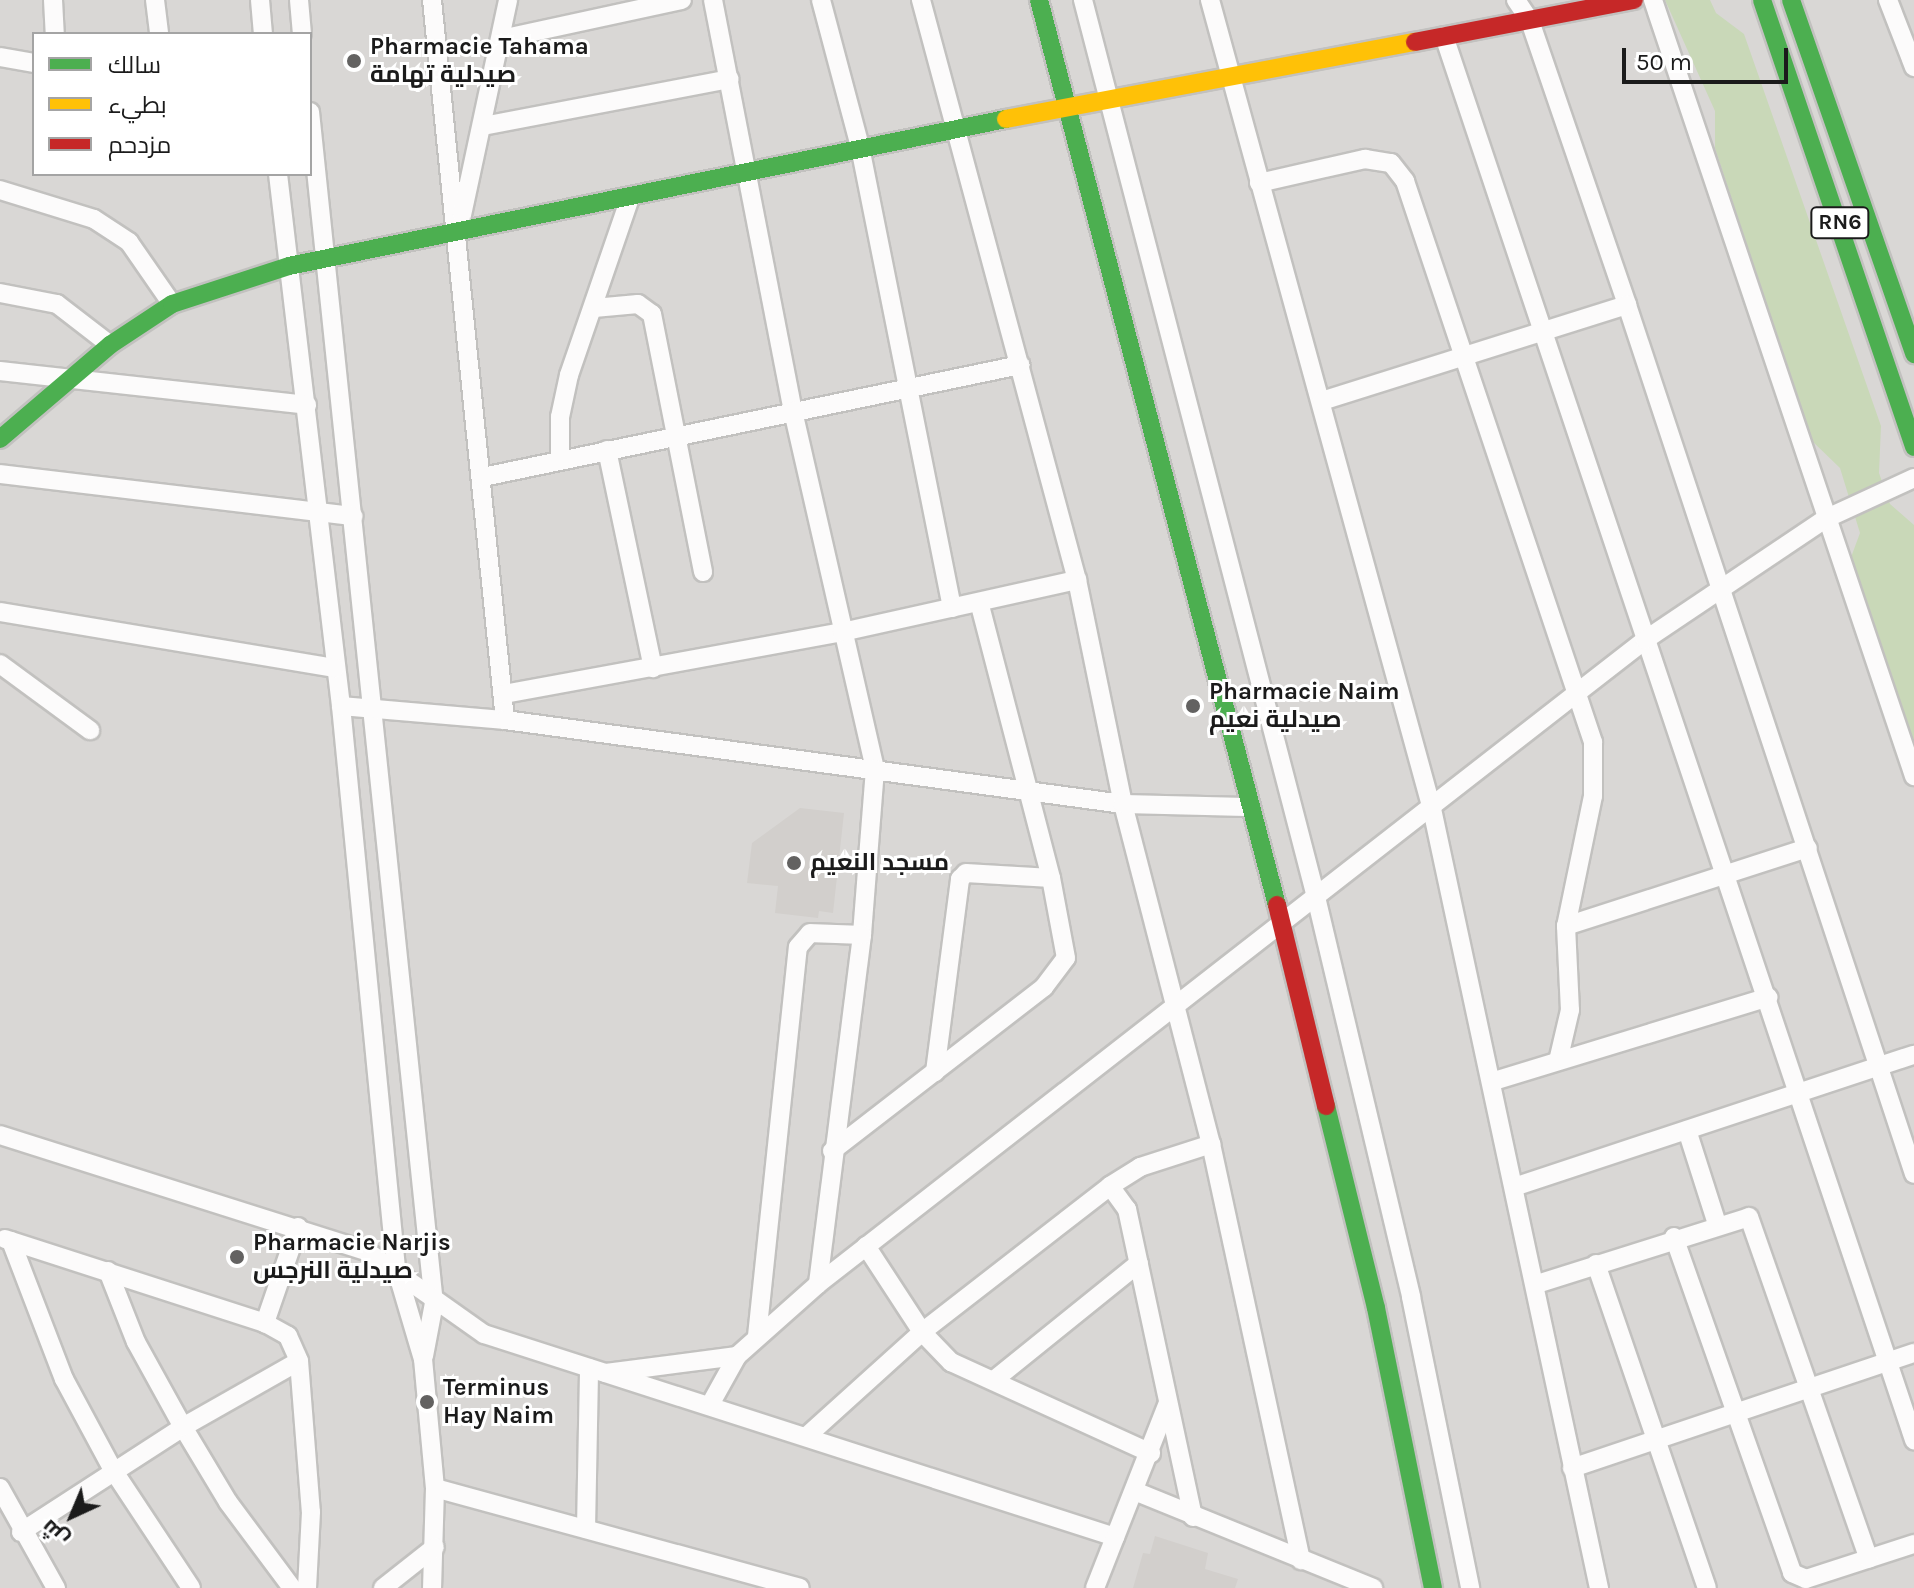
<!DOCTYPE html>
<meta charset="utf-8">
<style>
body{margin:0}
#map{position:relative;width:1914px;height:1588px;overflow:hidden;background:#eae7e3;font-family:Karla,Cairo,sans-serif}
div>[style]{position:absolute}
.residential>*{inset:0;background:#d9d7d5}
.forest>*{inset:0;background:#c9d8b8}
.building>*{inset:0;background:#d2cfcc}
.roads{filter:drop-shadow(2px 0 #c2c1bf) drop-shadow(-2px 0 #c2c1bf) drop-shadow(0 2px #c2c1bf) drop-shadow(0 -2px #c2c1bf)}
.street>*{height:18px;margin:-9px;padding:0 9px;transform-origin:9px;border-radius:9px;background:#fcfbfb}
.fast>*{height:18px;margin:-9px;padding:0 9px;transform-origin:9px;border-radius:9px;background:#4caf50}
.slow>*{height:18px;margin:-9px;padding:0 9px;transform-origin:9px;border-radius:9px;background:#ffc107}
.jam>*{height:18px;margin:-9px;padding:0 9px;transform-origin:9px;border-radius:9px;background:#c62828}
.dots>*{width:22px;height:22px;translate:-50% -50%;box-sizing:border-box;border:4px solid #fff;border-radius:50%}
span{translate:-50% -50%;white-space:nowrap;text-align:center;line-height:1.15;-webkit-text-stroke:6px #fff;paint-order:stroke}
.shield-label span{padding:2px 6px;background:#fff;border:2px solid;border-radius:6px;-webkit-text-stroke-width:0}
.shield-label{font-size:22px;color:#1b1b1b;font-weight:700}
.poi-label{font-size:24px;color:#1b1b1b;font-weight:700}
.left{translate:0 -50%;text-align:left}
.legend{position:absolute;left:32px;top:32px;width:280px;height:144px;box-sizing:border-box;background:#fff;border:2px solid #a4a4a4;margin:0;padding:10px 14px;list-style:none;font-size:24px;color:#1b1b1b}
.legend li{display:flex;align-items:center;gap:16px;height:40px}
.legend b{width:40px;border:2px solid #a4a4a4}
.north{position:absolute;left:32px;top:1476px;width:80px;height:80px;-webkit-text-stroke:6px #fff;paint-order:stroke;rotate:224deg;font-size:22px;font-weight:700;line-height:32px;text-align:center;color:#1b1b1b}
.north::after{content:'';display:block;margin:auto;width:28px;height:36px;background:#1b1b1b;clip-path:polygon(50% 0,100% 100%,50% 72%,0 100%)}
.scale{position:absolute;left:1622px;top:48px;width:166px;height:36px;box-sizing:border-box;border:4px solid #1b1b1b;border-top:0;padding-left:10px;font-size:24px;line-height:28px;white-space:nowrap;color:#1b1b1b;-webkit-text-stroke:6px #fff;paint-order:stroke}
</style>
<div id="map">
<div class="residential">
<i style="clip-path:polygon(evenodd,0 0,1914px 0,1914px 1588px,0 1588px,0 0,34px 34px,310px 34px,310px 174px,34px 174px,34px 34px)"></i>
</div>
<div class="forest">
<i style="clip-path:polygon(1665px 0,1710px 0,1716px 13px,1744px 34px,1881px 426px,1879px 473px,1890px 504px,1914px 525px,1914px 758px,1850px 560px,1860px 533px,1840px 468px,1810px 439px,1715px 148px,1715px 111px)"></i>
</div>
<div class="building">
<i style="clip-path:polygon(800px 808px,844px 813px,833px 913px,819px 911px,818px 918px,775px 913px,778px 886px,747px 883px,752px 843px)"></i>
<i style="clip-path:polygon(1155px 1536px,1208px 1553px,1205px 1569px,1238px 1579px,1235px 1588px,1133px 1588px,1143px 1553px,1150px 1554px)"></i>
</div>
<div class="roads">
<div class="street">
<i style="left:53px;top:0;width:34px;rotate:87deg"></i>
<i style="left:155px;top:0;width:34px;rotate:83deg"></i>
<i style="left:260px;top:0;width:34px;rotate:85deg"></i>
<i style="left:299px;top:0;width:34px;rotate:85deg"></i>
<i style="left:432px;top:0;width:724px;rotate:84.21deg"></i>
<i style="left:713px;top:0;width:419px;rotate:79deg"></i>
<i style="left:793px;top:411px;width:367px;rotate:77.1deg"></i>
<i style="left:875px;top:769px;width:167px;rotate:94.5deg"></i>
<i style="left:862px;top:935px;width:352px;rotate:97.2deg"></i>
<i style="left:821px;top:0;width:152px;rotate:75.1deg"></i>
<i style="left:860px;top:147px;width:470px;rotate:78.7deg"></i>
<i style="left:921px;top:0;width:601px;rotate:74.95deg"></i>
<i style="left:1077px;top:580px;width:229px;rotate:78.4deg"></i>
<i style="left:1123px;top:804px;width:351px;rotate:75.5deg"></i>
<i style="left:1211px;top:1144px;width:426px;rotate:77.8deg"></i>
<i style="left:1083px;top:0;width:927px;rotate:75.44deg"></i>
<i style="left:1316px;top:897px;width:411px;rotate:76.6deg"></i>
<i style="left:1411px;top:1297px;width:297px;rotate:78.5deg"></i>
<i style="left:1210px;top:0;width:839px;rotate:74.66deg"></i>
<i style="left:1432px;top:809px;width:797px;rotate:77.9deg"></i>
<i style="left:1516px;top:0;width:25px;rotate:56deg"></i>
<i style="left:1530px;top:21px;width:300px;rotate:71.1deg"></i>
<i style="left:1627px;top:305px;width:915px;rotate:71.72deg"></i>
<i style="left:1653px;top:0;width:819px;rotate:71.41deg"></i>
<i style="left:1888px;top:0;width:72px;rotate:68.8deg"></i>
<i style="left:1444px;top:36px;width:1481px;rotate:71.49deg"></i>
<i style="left:501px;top:39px;width:185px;rotate:-12.2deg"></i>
<i style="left:0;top:57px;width:35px;rotate:10deg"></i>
<i style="left:310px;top:112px;width:1197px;rotate:84.06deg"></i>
<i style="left:434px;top:1303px;width:54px;rotate:100.7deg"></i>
<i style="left:483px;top:126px;width:251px;rotate:-10.8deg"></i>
<i style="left:278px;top:174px;width:536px;rotate:83.25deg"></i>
<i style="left:341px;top:706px;width:565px;rotate:84.41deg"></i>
<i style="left:396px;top:1268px;width:95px;rotate:73.5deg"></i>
<i style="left:423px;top:1359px;width:130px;rotate:84.7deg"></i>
<i style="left:435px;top:1488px;width:100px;rotate:91.7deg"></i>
<i style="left:1259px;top:183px;width:109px;rotate:-12.8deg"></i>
<i style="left:1365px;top:159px;width:26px;rotate:9deg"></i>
<i style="left:1391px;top:163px;width:23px;rotate:52deg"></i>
<i style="left:1405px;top:181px;width:592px;rotate:71.47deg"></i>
<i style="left:1593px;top:742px;width:54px;rotate:90deg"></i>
<i style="left:1593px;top:796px;width:133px;rotate:101.7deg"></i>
<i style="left:1566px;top:926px;width:84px;rotate:87.3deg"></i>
<i style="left:1570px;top:1010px;width:52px;rotate:103.2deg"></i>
<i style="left:0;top:190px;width:98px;rotate:17.1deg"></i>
<i style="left:94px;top:219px;width:42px;rotate:33.3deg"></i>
<i style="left:129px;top:242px;width:75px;rotate:55.3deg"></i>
<i style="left:462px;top:215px;width:220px;rotate:-77.9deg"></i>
<i style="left:0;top:293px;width:58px;rotate:10.9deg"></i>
<i style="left:57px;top:304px;width:67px;rotate:37.7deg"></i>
<i style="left:594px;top:308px;width:44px;rotate:-5.2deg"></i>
<i style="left:638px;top:304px;width:17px;rotate:36deg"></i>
<i style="left:652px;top:314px;width:263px;rotate:78.8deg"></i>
<i style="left:0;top:371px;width:309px;rotate:6.3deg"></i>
<i style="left:1322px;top:401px;width:320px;rotate:-17.5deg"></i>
<i style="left:607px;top:450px;width:223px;rotate:78.1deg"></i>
<i style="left:560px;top:460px;width:43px;rotate:-90deg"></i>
<i style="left:560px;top:417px;width:43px;rotate:-77.9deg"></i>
<i style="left:569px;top:375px;width:187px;rotate:-71deg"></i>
<i style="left:0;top:474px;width:356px;rotate:6.8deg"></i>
<i style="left:483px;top:477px;width:549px;rotate:-11.78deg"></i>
<i style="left:0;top:612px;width:340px;rotate:9.5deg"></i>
<i style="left:0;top:664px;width:112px;rotate:36.3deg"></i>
<i style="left:504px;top:694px;width:344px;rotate:-10.4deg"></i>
<i style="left:842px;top:632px;width:241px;rotate:-12.5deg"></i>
<i style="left:341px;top:706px;width:165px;rotate:4.9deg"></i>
<i style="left:505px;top:720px;width:624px;rotate:7.74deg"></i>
<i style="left:1123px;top:804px;width:124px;rotate:1.4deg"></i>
<i style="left:1566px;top:926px;width:254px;rotate:-17.9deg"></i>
<i style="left:935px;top:1072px;width:195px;rotate:-82.6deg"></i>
<i style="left:960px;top:879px;width:8px;rotate:-45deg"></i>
<i style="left:966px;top:873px;width:85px;rotate:3.4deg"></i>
<i style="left:1494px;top:1081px;width:287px;rotate:-17deg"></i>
<i style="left:1687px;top:1130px;width:99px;rotate:72.3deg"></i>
<i style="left:0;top:1135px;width:386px;rotate:17.6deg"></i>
<i style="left:368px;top:1252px;width:142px;rotate:35.3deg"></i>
<i style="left:484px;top:1334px;width:663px;rotate:17.83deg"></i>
<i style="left:832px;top:1151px;width:268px;rotate:-37.7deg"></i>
<i style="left:1044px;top:987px;width:36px;rotate:-53deg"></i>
<i style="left:1066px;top:958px;width:81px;rotate:-100.6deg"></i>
<i style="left:1051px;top:878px;width:285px;rotate:-104.6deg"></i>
<i style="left:1110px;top:1186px;width:29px;rotate:54deg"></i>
<i style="left:1127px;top:1209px;width:315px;rotate:77.9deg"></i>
<i style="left:1517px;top:1186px;width:418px;rotate:-18.3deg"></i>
<i style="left:298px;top:1227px;width:102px;rotate:109deg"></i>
<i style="left:265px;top:1323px;width:26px;rotate:29deg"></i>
<i style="left:288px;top:1336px;width:27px;rotate:66deg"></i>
<i style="left:299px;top:1361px;width:151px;rotate:85.5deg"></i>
<i style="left:311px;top:1512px;width:76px;rotate:93deg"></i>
<i style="left:1674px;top:1237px;width:356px;rotate:70.6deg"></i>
<i style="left:1792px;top:1573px;width:15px;rotate:23deg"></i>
<i style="left:1806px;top:1579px;width:114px;rotate:-18deg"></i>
<i style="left:5px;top:1239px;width:273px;rotate:17.9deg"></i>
<i style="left:11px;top:1241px;width:148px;rotate:69deg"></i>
<i style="left:64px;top:1379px;width:103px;rotate:61.7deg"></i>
<i style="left:113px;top:1470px;width:141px;rotate:56.5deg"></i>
<i style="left:866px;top:1246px;width:103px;rotate:56.9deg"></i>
<i style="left:922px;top:1332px;width:42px;rotate:46deg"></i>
<i style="left:951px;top:1362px;width:220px;rotate:24.5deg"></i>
<i style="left:1596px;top:1264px;width:342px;rotate:71.1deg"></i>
<i style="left:108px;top:1271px;width:76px;rotate:68.5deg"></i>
<i style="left:136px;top:1342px;width:97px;rotate:61.1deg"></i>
<i style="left:183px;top:1427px;width:87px;rotate:59deg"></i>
<i style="left:228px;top:1502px;width:107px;rotate:53.3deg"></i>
<i style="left:1537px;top:1284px;width:222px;rotate:-17.5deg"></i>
<i style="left:1749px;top:1217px;width:362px;rotate:70.7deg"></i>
<i style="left:757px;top:1336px;width:391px;rotate:-84deg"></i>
<i style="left:798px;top:947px;width:18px;rotate:-49deg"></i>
<i style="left:810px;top:933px;width:52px;rotate:2.2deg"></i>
<i style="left:606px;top:1373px;width:132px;rotate:-7.4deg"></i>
<i style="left:994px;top:1380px;width:186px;rotate:-38.9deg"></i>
<i style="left:711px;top:1403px;width:54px;rotate:-61deg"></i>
<i style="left:737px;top:1356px;width:108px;rotate:-41.6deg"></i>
<i style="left:818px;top:1284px;width:1048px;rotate:-37.91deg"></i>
<i style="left:1645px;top:640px;width:217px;rotate:-33.9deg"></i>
<i style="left:1825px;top:519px;width:98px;rotate:-24.7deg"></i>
<i style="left:807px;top:1436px;width:155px;rotate:-42.1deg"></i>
<i style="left:922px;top:1332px;width:238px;rotate:-37.8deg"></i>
<i style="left:1110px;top:1186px;width:36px;rotate:-32deg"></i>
<i style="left:1140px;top:1167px;width:75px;rotate:-17.9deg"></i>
<i style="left:1572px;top:1468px;width:361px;rotate:-18.6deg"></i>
<i style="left:0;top:1488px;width:115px;rotate:60.8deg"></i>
<i style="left:435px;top:1488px;width:378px;rotate:15.3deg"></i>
<i style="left:1137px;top:1492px;width:255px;rotate:22.1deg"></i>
<i style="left:586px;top:1529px;width:161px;rotate:-88.9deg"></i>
<i style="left:21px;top:1532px;width:193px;rotate:-32.9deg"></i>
<i style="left:183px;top:1427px;width:133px;rotate:-29.6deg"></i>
<i style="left:383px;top:1588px;width:66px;rotate:-38.3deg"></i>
<i style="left:1095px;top:1588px;width:197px;rotate:-68.5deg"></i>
</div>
<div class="fast">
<i style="left:1039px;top:0;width:936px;rotate:75.27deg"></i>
<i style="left:1762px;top:0;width:472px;rotate:71.2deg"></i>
<i style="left:1791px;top:0;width:375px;rotate:70.8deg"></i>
<i style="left:0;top:439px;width:145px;rotate:-40.5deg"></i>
<i style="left:110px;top:345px;width:74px;rotate:-33.5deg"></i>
<i style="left:172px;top:304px;width:123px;rotate:-18deg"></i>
<i style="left:289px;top:266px;width:732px;rotate:-11.59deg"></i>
<i style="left:1326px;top:1106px;width:208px;rotate:76.1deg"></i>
<i style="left:1376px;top:1308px;width:286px;rotate:78.5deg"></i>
</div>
<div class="slow">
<i style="left:1006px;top:119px;width:416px;rotate:-10.7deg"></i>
</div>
<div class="jam">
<i style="left:1415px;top:42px;width:223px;rotate:-10.9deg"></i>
<i style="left:1277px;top:905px;width:207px;rotate:76.3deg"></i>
</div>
</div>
<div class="dots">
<i style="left:354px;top:61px;background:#636261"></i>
<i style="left:1193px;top:706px;background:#636261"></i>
<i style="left:794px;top:863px;background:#636261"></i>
<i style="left:237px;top:1257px;background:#636261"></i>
<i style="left:427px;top:1402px;background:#636261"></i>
</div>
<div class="shield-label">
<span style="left:1840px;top:223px">RN6</span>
</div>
<div class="poi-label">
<span class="left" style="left:370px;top:61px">Pharmacie Tahama<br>صيدلية تهامة</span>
<span class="left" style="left:1209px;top:706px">Pharmacie Naim<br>صيدلية نعيم</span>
<span class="left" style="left:810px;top:863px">مسجد النعيم</span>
<span class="left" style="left:253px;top:1257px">Pharmacie Narjis<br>صيدلية النرجس</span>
<span class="left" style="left:443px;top:1402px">Terminus<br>Hay Naim</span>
</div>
<ul class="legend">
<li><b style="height:10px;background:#4caf50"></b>سالك</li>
<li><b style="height:10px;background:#ffc107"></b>بطيء</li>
<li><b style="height:10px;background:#c62828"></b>مزدحم</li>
</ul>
<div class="north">ش</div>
<div class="scale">50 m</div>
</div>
